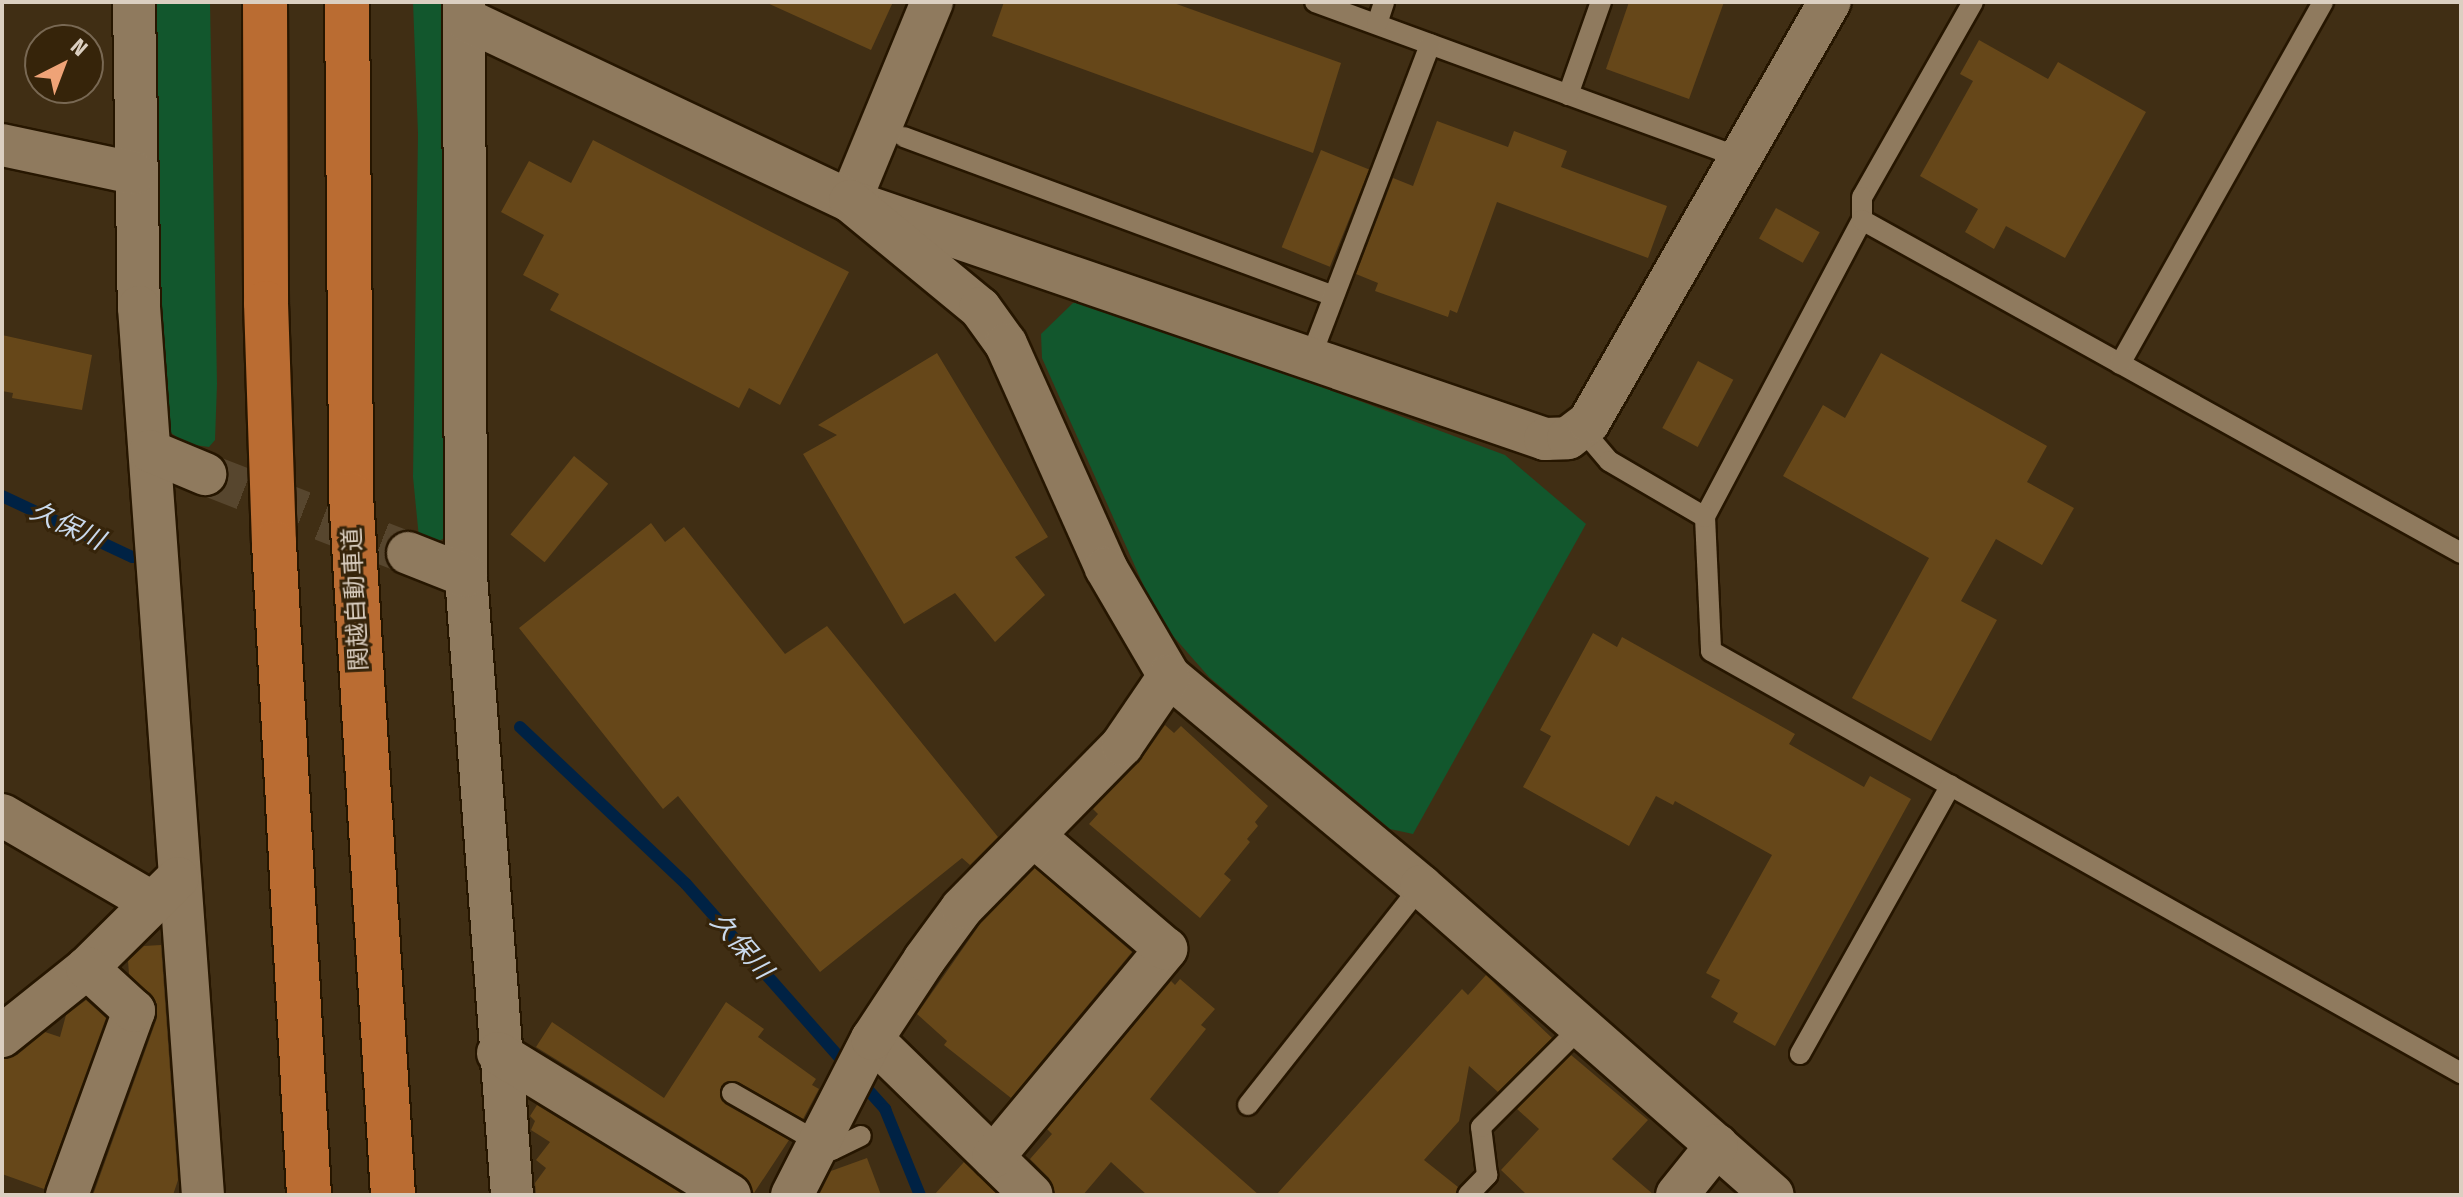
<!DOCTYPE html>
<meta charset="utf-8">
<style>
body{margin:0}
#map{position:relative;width:2463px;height:1197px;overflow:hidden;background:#402e14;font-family:"Fira Sans Condensed","Noto Sans JP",sans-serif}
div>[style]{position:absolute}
.green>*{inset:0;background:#12572d}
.stream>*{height:12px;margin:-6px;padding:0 6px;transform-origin:6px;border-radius:6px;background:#024}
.building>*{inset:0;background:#664719;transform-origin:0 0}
.minor-tunnel>*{height:42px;margin-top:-21px;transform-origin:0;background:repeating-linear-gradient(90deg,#57462e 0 42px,transparent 0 63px)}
.roads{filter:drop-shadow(2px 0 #261600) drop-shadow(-2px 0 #261600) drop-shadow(0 2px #261600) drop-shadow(0 -2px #261600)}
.service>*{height:20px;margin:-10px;padding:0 10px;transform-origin:10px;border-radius:10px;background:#8f7a5e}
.minor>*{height:42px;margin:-21px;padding:0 21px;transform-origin:21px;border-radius:21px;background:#8f7a5e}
.motorway>*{height:44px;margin:-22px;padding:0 22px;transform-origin:22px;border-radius:22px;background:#ba6c32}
span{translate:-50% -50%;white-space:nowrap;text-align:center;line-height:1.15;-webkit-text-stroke:6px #36240a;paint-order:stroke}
.street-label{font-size:24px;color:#dbcfc1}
.water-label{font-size:26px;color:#c9d9ec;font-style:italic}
.frame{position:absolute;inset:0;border:4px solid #dbcfc1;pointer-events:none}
.north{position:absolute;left:24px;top:24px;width:80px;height:80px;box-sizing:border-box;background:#36240a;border:2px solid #786853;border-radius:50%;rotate:42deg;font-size:22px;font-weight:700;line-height:32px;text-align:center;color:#dbcfc1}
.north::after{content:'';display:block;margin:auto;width:28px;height:36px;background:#efa377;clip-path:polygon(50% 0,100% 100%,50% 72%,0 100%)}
</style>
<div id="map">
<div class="green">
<i style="clip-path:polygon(155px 2px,210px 2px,217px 384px,215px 440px,209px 447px,187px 444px,171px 433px,162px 416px)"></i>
<i style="clip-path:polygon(413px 2px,444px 2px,452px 533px,436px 543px,419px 538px,413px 477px,418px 134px)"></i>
<i style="clip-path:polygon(1073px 303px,1098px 304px,1505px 455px,1586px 524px,1413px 834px,1390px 829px,1209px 677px,1159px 620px,1042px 358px,1041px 334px)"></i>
</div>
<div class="stream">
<i style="left:2px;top:496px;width:144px;rotate:25.1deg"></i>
<i style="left:520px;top:727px;width:228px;rotate:43.4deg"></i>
<i style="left:686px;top:884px;width:244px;rotate:48.5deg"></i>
<i style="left:860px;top:1081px;width:38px;rotate:48deg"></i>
<i style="left:885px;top:1109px;width:93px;rotate:67.9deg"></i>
</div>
<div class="building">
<i style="clip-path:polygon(765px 2px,893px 2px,871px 50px)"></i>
<i style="clip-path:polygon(1004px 2px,1171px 2px,1341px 63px,1313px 153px,992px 36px)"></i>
<i style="clip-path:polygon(1629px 2px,1724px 2px,1689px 99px,1606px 69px)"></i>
<i style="clip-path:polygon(1979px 40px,2048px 79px,2058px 62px,2146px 112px,2065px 258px,2006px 226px,1994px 249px,1965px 232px,1978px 209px,1920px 176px,1973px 81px,1960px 74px)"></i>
<i style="clip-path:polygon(1437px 121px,1508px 147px,1514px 131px,1567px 151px,1561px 167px,1667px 206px,1648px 258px,1497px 202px,1457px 313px,1450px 310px,1448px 317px,1375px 291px,1378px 283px,1356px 274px,1393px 178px,1413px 186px)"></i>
<i style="clip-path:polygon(593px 140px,849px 272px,780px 405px,749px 388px,739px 408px,550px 310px,559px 294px,523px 275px,544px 235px,501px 212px,529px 161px,571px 183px)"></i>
<i style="left:1321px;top:150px;width:52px;height:105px;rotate:22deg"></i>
<i style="left:1776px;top:208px;width:50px;height:35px;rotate:29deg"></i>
<i style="clip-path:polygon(2px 335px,92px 355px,82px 410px,12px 398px,13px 393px,2px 391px)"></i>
<i style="clip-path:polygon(937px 353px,1048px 537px,1015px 557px,1045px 595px,995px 642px,955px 593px,904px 624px,803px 454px,837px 435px,818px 425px)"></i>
<i style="clip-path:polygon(1881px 353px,2047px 446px,2027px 482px,2074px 508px,2042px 565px,1996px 539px,1961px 601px,1997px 620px,1931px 741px,1852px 698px,1929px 558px,1783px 476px,1823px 405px,1845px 418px)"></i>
<i style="left:1698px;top:361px;width:40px;height:76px;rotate:28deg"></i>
<i style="left:574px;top:456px;width:44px;height:101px;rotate:39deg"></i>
<i style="clip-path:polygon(651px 523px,665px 542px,684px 527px,785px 654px,827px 626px,998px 837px,970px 865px,962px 858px,820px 972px,678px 796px,663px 809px,519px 628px)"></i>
<i style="clip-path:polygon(1593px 633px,1617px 647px,1622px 637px,1795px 734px,1789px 744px,1864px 787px,1870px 776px,1911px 799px,1775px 1046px,1733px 1022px,1738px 1013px,1711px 997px,1720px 980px,1706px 973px,1772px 855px,1675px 801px,1673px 805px,1656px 796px,1629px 846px,1523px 787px,1551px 736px,1540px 730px)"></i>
<i style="clip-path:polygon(1165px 725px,1174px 733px,1181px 726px,1268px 806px,1255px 822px,1258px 826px,1247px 839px,1250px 842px,1224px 874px,1231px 880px,1200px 918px,1089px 824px,1098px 814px,1093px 809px,1139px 762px)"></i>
<i style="clip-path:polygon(1035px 868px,1132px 952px,1011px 1098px,944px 1045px,947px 1041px,917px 1014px,980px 924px)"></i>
<i style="clip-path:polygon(161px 945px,178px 1180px,173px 1195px,93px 1195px,157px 1018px,157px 1004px,129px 974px,128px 961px,144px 946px)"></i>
<i style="clip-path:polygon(1486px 975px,1552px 1038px,1498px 1092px,1469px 1066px,1459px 1121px,1424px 1160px,1458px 1187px,1455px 1195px,1276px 1195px,1462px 989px,1468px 995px)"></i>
<i style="clip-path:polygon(1180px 979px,1215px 1009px,1201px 1025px,1206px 1029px,1150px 1099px,1259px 1195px,1147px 1195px,1111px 1162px,1083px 1195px,1055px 1195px,1049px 1178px,1030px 1159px,1052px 1134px,1047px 1129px,1171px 981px,1175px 985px)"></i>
<i style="clip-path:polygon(86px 1000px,106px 1018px,44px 1189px,2px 1174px,2px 1059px,17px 1055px,45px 1032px,60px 1037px,66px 1015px)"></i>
<i style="clip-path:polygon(726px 1002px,764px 1029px,758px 1037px,816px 1079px,812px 1085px,819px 1089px,803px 1119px,738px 1082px,721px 1086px,725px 1104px,789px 1140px,754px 1193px,743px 1175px,536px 1047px,552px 1022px,664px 1098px)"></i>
<i style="clip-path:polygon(1571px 1055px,1648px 1120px,1612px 1159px,1654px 1195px,1527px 1195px,1501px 1170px,1539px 1129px,1517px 1109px)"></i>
<i style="clip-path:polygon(537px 1105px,684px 1195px,536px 1195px,535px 1183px,546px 1168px,536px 1160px,550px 1142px,531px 1130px,535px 1121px,530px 1116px)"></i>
<i style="clip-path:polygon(867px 1158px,881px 1195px,819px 1195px,831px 1171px)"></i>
<i style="clip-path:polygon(964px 1162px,998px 1195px,934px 1195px)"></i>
</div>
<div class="minor-tunnel">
<i style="left:205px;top:474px;width:218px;rotate:21.3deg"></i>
</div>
<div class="roads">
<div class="service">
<i style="left:1315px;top:2px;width:455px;rotate:20.1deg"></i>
<i style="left:1973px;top:2px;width:224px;rotate:119.6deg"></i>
<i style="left:1862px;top:197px;width:23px;rotate:90deg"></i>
<i style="left:1862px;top:220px;width:336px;rotate:117.9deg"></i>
<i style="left:1705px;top:517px;width:134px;rotate:87.4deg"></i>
<i style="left:1711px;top:651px;width:861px;rotate:29.37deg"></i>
<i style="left:1377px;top:24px;width:23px;rotate:-72deg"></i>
<i style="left:1568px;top:95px;width:99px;rotate:-70.5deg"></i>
<i style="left:904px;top:137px;width:458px;rotate:20.3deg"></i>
<i style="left:1862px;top:220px;width:685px;rotate:29.07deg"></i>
<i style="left:1310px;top:359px;width:337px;rotate:-69.1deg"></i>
<i style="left:2120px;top:364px;width:415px;rotate:-60.7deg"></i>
<i style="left:1581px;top:428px;width:43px;rotate:49.7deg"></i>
<i style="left:1609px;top:461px;width:111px;rotate:30.3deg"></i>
<i style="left:1800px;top:1054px;width:308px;rotate:-60.7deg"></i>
<i style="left:732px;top:1093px;width:115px;rotate:29.7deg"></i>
<i style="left:832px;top:1150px;width:32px;rotate:-26deg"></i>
<i style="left:1248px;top:1105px;width:279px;rotate:-51.7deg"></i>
<i style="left:1468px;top:1195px;width:28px;rotate:-46deg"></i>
<i style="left:1487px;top:1175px;width:48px;rotate:-97.1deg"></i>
<i style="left:1481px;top:1127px;width:141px;rotate:-45deg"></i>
</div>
<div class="minor">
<i style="left:134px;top:2px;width:305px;rotate:89.1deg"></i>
<i style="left:139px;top:307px;width:890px;rotate:85.88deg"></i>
<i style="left:464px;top:2px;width:574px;rotate:89.8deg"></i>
<i style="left:466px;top:576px;width:621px;rotate:85.75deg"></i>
<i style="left:932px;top:2px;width:215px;rotate:112.4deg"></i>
<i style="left:850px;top:201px;width:735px;rotate:18.9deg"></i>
<i style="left:1545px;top:439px;width:23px;rotate:-2deg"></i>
<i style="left:1568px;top:438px;width:26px;rotate:-37deg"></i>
<i style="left:1589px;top:422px;width:484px;rotate:-60.2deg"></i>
<i style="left:465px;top:19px;width:426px;rotate:25.3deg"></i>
<i style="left:850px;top:201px;width:168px;rotate:39.5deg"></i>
<i style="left:980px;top:308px;width:44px;rotate:54.2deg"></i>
<i style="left:1006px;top:344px;width:245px;rotate:65.9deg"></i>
<i style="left:1106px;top:568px;width:125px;rotate:59.7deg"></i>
<i style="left:1169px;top:676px;width:328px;rotate:39.8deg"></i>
<i style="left:1421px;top:886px;width:468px;rotate:41.3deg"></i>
<i style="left:2px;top:145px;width:135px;rotate:12deg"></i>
<i style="left:150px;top:451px;width:60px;rotate:22.7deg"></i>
<i style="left:408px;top:553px;width:62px;rotate:21.6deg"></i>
<i style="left:2px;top:815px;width:175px;rotate:30.2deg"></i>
<i style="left:2px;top:1036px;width:109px;rotate:-38.7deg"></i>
<i style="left:87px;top:968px;width:128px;rotate:-44.7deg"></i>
<i style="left:872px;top:1039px;width:223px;rotate:44.3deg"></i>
<i style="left:498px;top:1053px;width:272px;rotate:31.5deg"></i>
<i style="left:993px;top:1157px;width:271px;rotate:-50.2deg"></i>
<i style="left:1166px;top:949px;width:172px;rotate:-139.5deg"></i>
<i style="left:67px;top:1195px;width:196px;rotate:-70deg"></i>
<i style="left:134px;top:1011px;width:64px;rotate:-137.5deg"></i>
<i style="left:792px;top:1195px;width:175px;rotate:-62.9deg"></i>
<i style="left:872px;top:1039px;width:95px;rotate:-56.6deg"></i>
<i style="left:924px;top:960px;width:64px;rotate:-53.8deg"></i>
<i style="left:962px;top:908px;width:228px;rotate:-45.5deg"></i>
<i style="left:1122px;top:745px;width:83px;rotate:-55.7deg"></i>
<i style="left:1677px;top:1195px;width:64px;rotate:-51.3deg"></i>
</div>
<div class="motorway">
<i style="left:265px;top:2px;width:301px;rotate:89.8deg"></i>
<i style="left:266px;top:303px;width:240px;rotate:88.1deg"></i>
<i style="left:274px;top:543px;width:653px;rotate:86.93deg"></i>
<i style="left:347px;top:2px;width:493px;rotate:89.5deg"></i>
<i style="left:351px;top:495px;width:701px;rotate:86.57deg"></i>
</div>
</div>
<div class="street-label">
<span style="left:356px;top:599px;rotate:-93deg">関越自動車道</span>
</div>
<div class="water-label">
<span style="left:67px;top:526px;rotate:25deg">久保川</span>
<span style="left:741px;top:946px;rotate:49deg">久保川</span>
</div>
<div class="frame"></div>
<div class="north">N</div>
</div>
